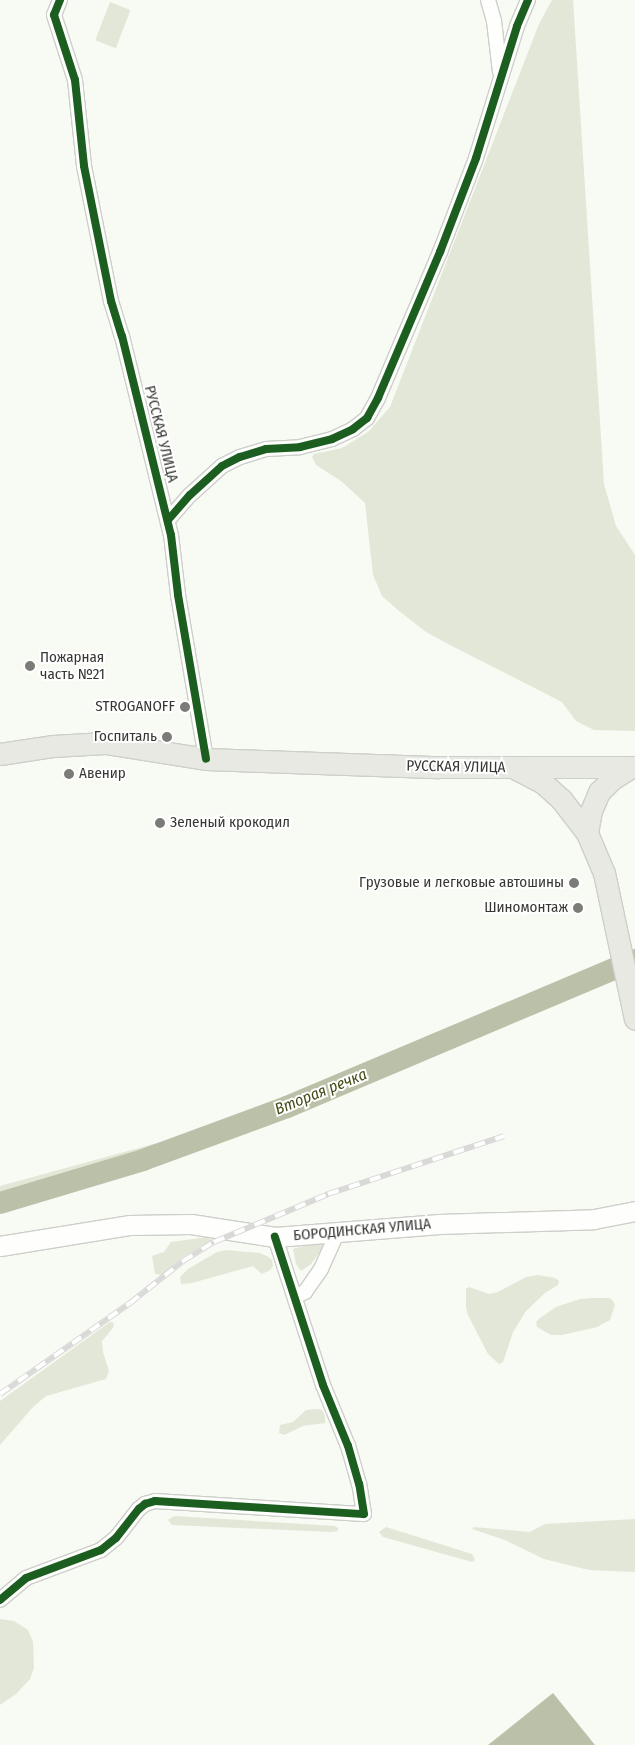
<!DOCTYPE html>
<meta charset="utf-8">
<style>
body{margin:0}
#map{position:relative;width:635px;height:1745px;overflow:hidden;background:#f8faf4;font-family:"Fira Sans Condensed",sans-serif}
div>[style]{position:absolute}
.green>*{inset:0;background:#e3e7d7;transform-origin:0 0}
.water>*{inset:0;background:#bbc1a8}
.river>*{height:22px;margin:-11px;padding:0 11px;transform-origin:11px;border-radius:11px;background:#bbc1a8}
.roads{filter:drop-shadow(1px 0 #cdcfca) drop-shadow(-1px 0 #cdcfca) drop-shadow(0 1px #cdcfca) drop-shadow(0 -1px #cdcfca)}
.street>*{height:14px;margin:-7px;padding:0 7px;transform-origin:7px;border-radius:7px;background:#fefefd}
.secondary>*{height:19px;margin:-9.5px;padding:0 9.5px;transform-origin:9.5px;border-radius:9.5px;background:#fefefd}
.primary>*{height:21px;margin:-10.5px;padding:0 10.5px;transform-origin:10.5px;border-radius:10.5px;background:#e8e9e3}
.rail>*{height:5.5px;margin-top:-2.75px;transform-origin:0;background:repeating-linear-gradient(90deg,#fff 0 11px,#d9dad8 0 22px);box-sizing:border-box;border-block:1px solid #d9dad8}
.cycleway>*{height:8px;margin:-4px;padding:0 4px;transform-origin:4px;border-radius:4px;background:#1b5e20}
.dots>*{width:14px;height:14px;translate:-50% -50%;box-sizing:border-box;border:2px solid #fff;border-radius:50%}
span{translate:-50% -50%;white-space:nowrap;text-align:center;line-height:1.15;-webkit-text-stroke:4px #fff;paint-order:stroke}
.street-label{font-size:15px;color:#373834}
.poi-label{font-size:15px;color:#373834}
.left{translate:0 -50%;text-align:left}
.right{translate:-100% -50%;text-align:right}
.water-label{font-size:16px;color:#434d17;font-style:italic}
</style>
<div id="map">
<div class="green">
<i style="clip-path:polygon(552px 0,573px 0,604px 484px,616px 526px,635px 555px,635px 731px,594px 730px,576px 721px,562px 702px,448px 644px,426px 632px,399px 611px,382px 596px,373px 575px,365px 503px,341px 481px,316px 465px,312px 457px,314px 454px,342px 448px,368px 432px,390px 407px,539px 24px)"></i>
<i style="left:110px;top:2px;width:22px;height:41px;rotate:21deg"></i>
<i style="clip-path:polygon(190px 1134px,187px 1140px,0 1195px,0 1186px)"></i>
<i style="clip-path:polygon(207px 1237px,212px 1240px,182px 1258px,162px 1275px,155px 1274px,152px 1256px,164px 1252px,171px 1242px)"></i>
<i style="clip-path:polygon(320px 1241px,324px 1245px,322px 1249px,311px 1264px,301px 1271px,296px 1264px,293px 1249px)"></i>
<i style="clip-path:polygon(226px 1250px,259px 1253px,267px 1256px,272px 1260px,273px 1266px,270px 1270px,262px 1274px,253px 1266px,192px 1283px,181px 1284px,180px 1277px,188px 1269px,217px 1252px)"></i>
<i style="clip-path:polygon(538px 1275px,555px 1278px,559px 1281px,558px 1285px,545px 1293px,526px 1311px,513px 1332px,503px 1362px,499px 1364px,488px 1354px,468px 1315px,466px 1308px,466px 1289px,469px 1287px,489px 1294px,498px 1292px,526px 1277px)"></i>
<i style="clip-path:polygon(593px 1298px,610px 1298px,613px 1301px,615px 1305px,610px 1320px,597px 1327px,562px 1335px,551px 1335px,537px 1327px,536px 1322px,540px 1318px,556px 1307px,580px 1299px)"></i>
<i style="clip-path:polygon(110px 1322px,114px 1323px,113px 1328px,102px 1341px,103px 1352px,109px 1371px,106px 1379px,46px 1396px,33px 1407px,0 1445px,0 1401px)"></i>
<i style="clip-path:polygon(318px 1409px,322px 1410px,325px 1416px,325px 1423px,303px 1426px,284px 1435px,279px 1433px,280px 1425px,293px 1422px,306px 1410px)"></i>
<i style="clip-path:polygon(174px 1516px,335px 1526px,338px 1528px,338px 1531px,332px 1532px,172px 1525px,168px 1520px)"></i>
<i style="clip-path:polygon(635px 1519px,635px 1572px,589px 1570px,544px 1559px,505px 1540px,472px 1529px,474px 1527px,530px 1532px,545px 1524px)"></i>
<i style="clip-path:polygon(386px 1527px,472px 1554px,475px 1560px,472px 1562px,383px 1537px,379px 1532px)"></i>
<i style="clip-path:polygon(0 1619px,14px 1621px,28px 1630px,33px 1642px,34px 1668px,30px 1679px,16px 1694px,0 1705px)"></i>
</div>
<div class="water">
<i style="clip-path:polygon(553px 1693px,595px 1745px,488px 1745px)"></i>
</div>
<div class="river">
<i style="left:0;top:1203px;width:149px;rotate:-16.7deg"></i>
<i style="left:143px;top:1160px;width:153px;rotate:-20.2deg"></i>
<i style="left:287px;top:1107px;width:378px;rotate:-22.9deg"></i>
</div>
<div class="roads">
<div class="street">
<i style="left:60px;top:0;width:16px;rotate:112deg"></i>
<i style="left:54px;top:15px;width:68px;rotate:72.1deg"></i>
<i style="left:75px;top:80px;width:86px;rotate:84deg"></i>
<i style="left:84px;top:166px;width:138px;rotate:78.7deg"></i>
<i style="left:111px;top:301px;width:37px;rotate:73deg"></i>
<i style="left:122px;top:336px;width:205px;rotate:76.2deg"></i>
<i style="left:171px;top:535px;width:60px;rotate:83.3deg"></i>
<i style="left:178px;top:595px;width:166px;rotate:80.3deg"></i>
<i style="left:488px;top:0;width:22px;rotate:74deg"></i>
<i style="left:494px;top:21px;width:51px;rotate:83.3deg"></i>
<i style="left:168px;top:520px;width:33px;rotate:-49deg"></i>
<i style="left:190px;top:495px;width:43px;rotate:-42.2deg"></i>
<i style="left:222px;top:466px;width:20px;rotate:-27deg"></i>
<i style="left:240px;top:457px;width:27px;rotate:-17deg"></i>
<i style="left:266px;top:449px;width:34px;rotate:-3deg"></i>
<i style="left:300px;top:447px;width:33px;rotate:-14deg"></i>
<i style="left:332px;top:439px;width:23px;rotate:-25deg"></i>
<i style="left:353px;top:429px;width:18px;rotate:-38deg"></i>
<i style="left:367px;top:418px;width:23px;rotate:-61deg"></i>
<i style="left:378px;top:398px;width:159px;rotate:-67deg"></i>
<i style="left:440px;top:252px;width:101px;rotate:-69deg"></i>
<i style="left:476px;top:158px;width:138px;rotate:-72.7deg"></i>
<i style="left:517px;top:26px;width:28px;rotate:-67deg"></i>
<i style="left:296px;top:1296px;width:10px;rotate:-24deg"></i>
<i style="left:305px;top:1292px;width:28px;rotate:-55deg"></i>
<i style="left:321px;top:1269px;width:42px;rotate:-65.9deg"></i>
<i style="left:0;top:1600px;width:34px;rotate:-40deg"></i>
<i style="left:26px;top:1578px;width:80px;rotate:-20.5deg"></i>
<i style="left:101px;top:1550px;width:19px;rotate:-39deg"></i>
<i style="left:116px;top:1538px;width:37px;rotate:-52deg"></i>
<i style="left:139px;top:1509px;width:8px;rotate:-40deg"></i>
<i style="left:145px;top:1504px;width:10px;rotate:-17deg"></i>
<i style="left:155px;top:1501px;width:209px;rotate:3.6deg"></i>
<i style="left:364px;top:1514px;width:30px;rotate:-99deg"></i>
<i style="left:359px;top:1484px;width:40px;rotate:-106deg"></i>
<i style="left:348px;top:1446px;width:66px;rotate:-112.3deg"></i>
<i style="left:323px;top:1385px;width:156px;rotate:-108deg"></i>
</div>
<div class="secondary">
<i style="left:0;top:1246px;width:132px;rotate:-9.2deg"></i>
<i style="left:130px;top:1225px;width:61px;rotate:-0.9deg"></i>
<i style="left:191px;top:1224px;width:85px;rotate:8.8deg"></i>
<i style="left:275px;top:1237px;width:165px;rotate:-4.5deg"></i>
<i style="left:439px;top:1224px;width:155px;rotate:-1.8deg"></i>
<i style="left:594px;top:1219px;width:42px;rotate:-11deg"></i>
</div>
<div class="primary">
<i style="left:0;top:754px;width:54px;rotate:-8.6deg"></i>
<i style="left:53px;top:746px;width:52px;rotate:-3.3deg"></i>
<i style="left:105px;top:743px;width:102px;rotate:9deg"></i>
<i style="left:206px;top:759px;width:233px;rotate:2deg"></i>
<i style="left:439px;top:767px;width:196px"></i>
<i style="left:516px;top:769px;width:30px;rotate:27deg"></i>
<i style="left:543px;top:783px;width:24px;rotate:42deg"></i>
<i style="left:561px;top:799px;width:43px;rotate:52.6deg"></i>
<i style="left:587px;top:833px;width:43px;rotate:67deg"></i>
<i style="left:604px;top:873px;width:149px;rotate:78deg"></i>
<i style="left:587px;top:833px;width:22px;rotate:-80deg"></i>
<i style="left:591px;top:811px;width:21px;rotate:-67deg"></i>
<i style="left:599px;top:792px;width:18px;rotate:-45deg"></i>
<i style="left:612px;top:779px;width:22px;rotate:-32deg"></i>
</div>
</div>
<div class="rail">
<i style="left:0;top:1394px;width:159px;rotate:-35deg"></i>
<i style="left:130px;top:1303px;width:68px;rotate:-38.4deg"></i>
<i style="left:183px;top:1261px;width:36px;rotate:-32deg"></i>
<i style="left:214px;top:1242px;width:124px;rotate:-22.8deg"></i>
<i style="left:328px;top:1194px;width:185px;rotate:-18.2deg"></i>
</div>
<div class="cycleway">
<i style="left:60px;top:0;width:16px;rotate:112deg"></i>
<i style="left:54px;top:15px;width:68px;rotate:72.1deg"></i>
<i style="left:75px;top:80px;width:86px;rotate:84deg"></i>
<i style="left:84px;top:166px;width:138px;rotate:78.7deg"></i>
<i style="left:111px;top:301px;width:37px;rotate:73deg"></i>
<i style="left:122px;top:336px;width:205px;rotate:76.2deg"></i>
<i style="left:171px;top:535px;width:60px;rotate:83.3deg"></i>
<i style="left:178px;top:595px;width:166px;rotate:80.3deg"></i>
<i style="left:168px;top:520px;width:33px;rotate:-49deg"></i>
<i style="left:190px;top:495px;width:43px;rotate:-42.2deg"></i>
<i style="left:222px;top:466px;width:20px;rotate:-27deg"></i>
<i style="left:240px;top:457px;width:27px;rotate:-17deg"></i>
<i style="left:266px;top:449px;width:34px;rotate:-3deg"></i>
<i style="left:300px;top:447px;width:33px;rotate:-14deg"></i>
<i style="left:332px;top:439px;width:23px;rotate:-25deg"></i>
<i style="left:353px;top:429px;width:18px;rotate:-38deg"></i>
<i style="left:367px;top:418px;width:23px;rotate:-61deg"></i>
<i style="left:378px;top:398px;width:159px;rotate:-67deg"></i>
<i style="left:440px;top:252px;width:101px;rotate:-69deg"></i>
<i style="left:476px;top:158px;width:138px;rotate:-72.7deg"></i>
<i style="left:517px;top:26px;width:28px;rotate:-67deg"></i>
<i style="left:0;top:1600px;width:34px;rotate:-40deg"></i>
<i style="left:26px;top:1578px;width:80px;rotate:-20.5deg"></i>
<i style="left:101px;top:1550px;width:19px;rotate:-39deg"></i>
<i style="left:116px;top:1538px;width:37px;rotate:-52deg"></i>
<i style="left:139px;top:1509px;width:8px;rotate:-40deg"></i>
<i style="left:145px;top:1504px;width:10px;rotate:-17deg"></i>
<i style="left:155px;top:1501px;width:209px;rotate:3.6deg"></i>
<i style="left:364px;top:1514px;width:30px;rotate:-99deg"></i>
<i style="left:359px;top:1484px;width:40px;rotate:-106deg"></i>
<i style="left:348px;top:1446px;width:66px;rotate:-112.3deg"></i>
<i style="left:323px;top:1385px;width:156px;rotate:-108deg"></i>
</div>
<div class="dots">
<i style="left:30px;top:666px;background:#7b7c77"></i>
<i style="left:185px;top:707px;background:#7b7c77"></i>
<i style="left:167px;top:737px;background:#7b7c77"></i>
<i style="left:69px;top:774px;background:#7b7c77"></i>
<i style="left:160px;top:823px;background:#7b7c77"></i>
<i style="left:574px;top:883px;background:#7b7c77"></i>
<i style="left:578px;top:908px;background:#7b7c77"></i>
</div>
<div class="street-label">
<span style="left:161px;top:434px;rotate:76deg">РУССКАЯ УЛИЦА</span>
<span style="left:456px;top:767px;rotate:1deg">РУССКАЯ УЛИЦА</span>
<span style="left:362px;top:1230px;rotate:-5deg">БОРОДИНСКАЯ УЛИЦА</span>
</div>
<div class="poi-label">
<span class="left" style="left:40px;top:666px">Пожарная<br>часть №21</span>
<span class="right" style="left:175px;top:707px">STROGANOFF</span>
<span class="right" style="left:157px;top:737px">Госпиталь</span>
<span class="left" style="left:79px;top:774px">Авенир</span>
<span class="left" style="left:170px;top:823px">Зеленый крокодил</span>
<span class="right" style="left:564px;top:883px">Грузовые и легковые автошины</span>
<span class="right" style="left:568px;top:908px">Шиномонтаж</span>
</div>
<div class="water-label">
<span style="left:321px;top:1092px;rotate:-22deg">Вторая речка</span>
</div>
</div>
